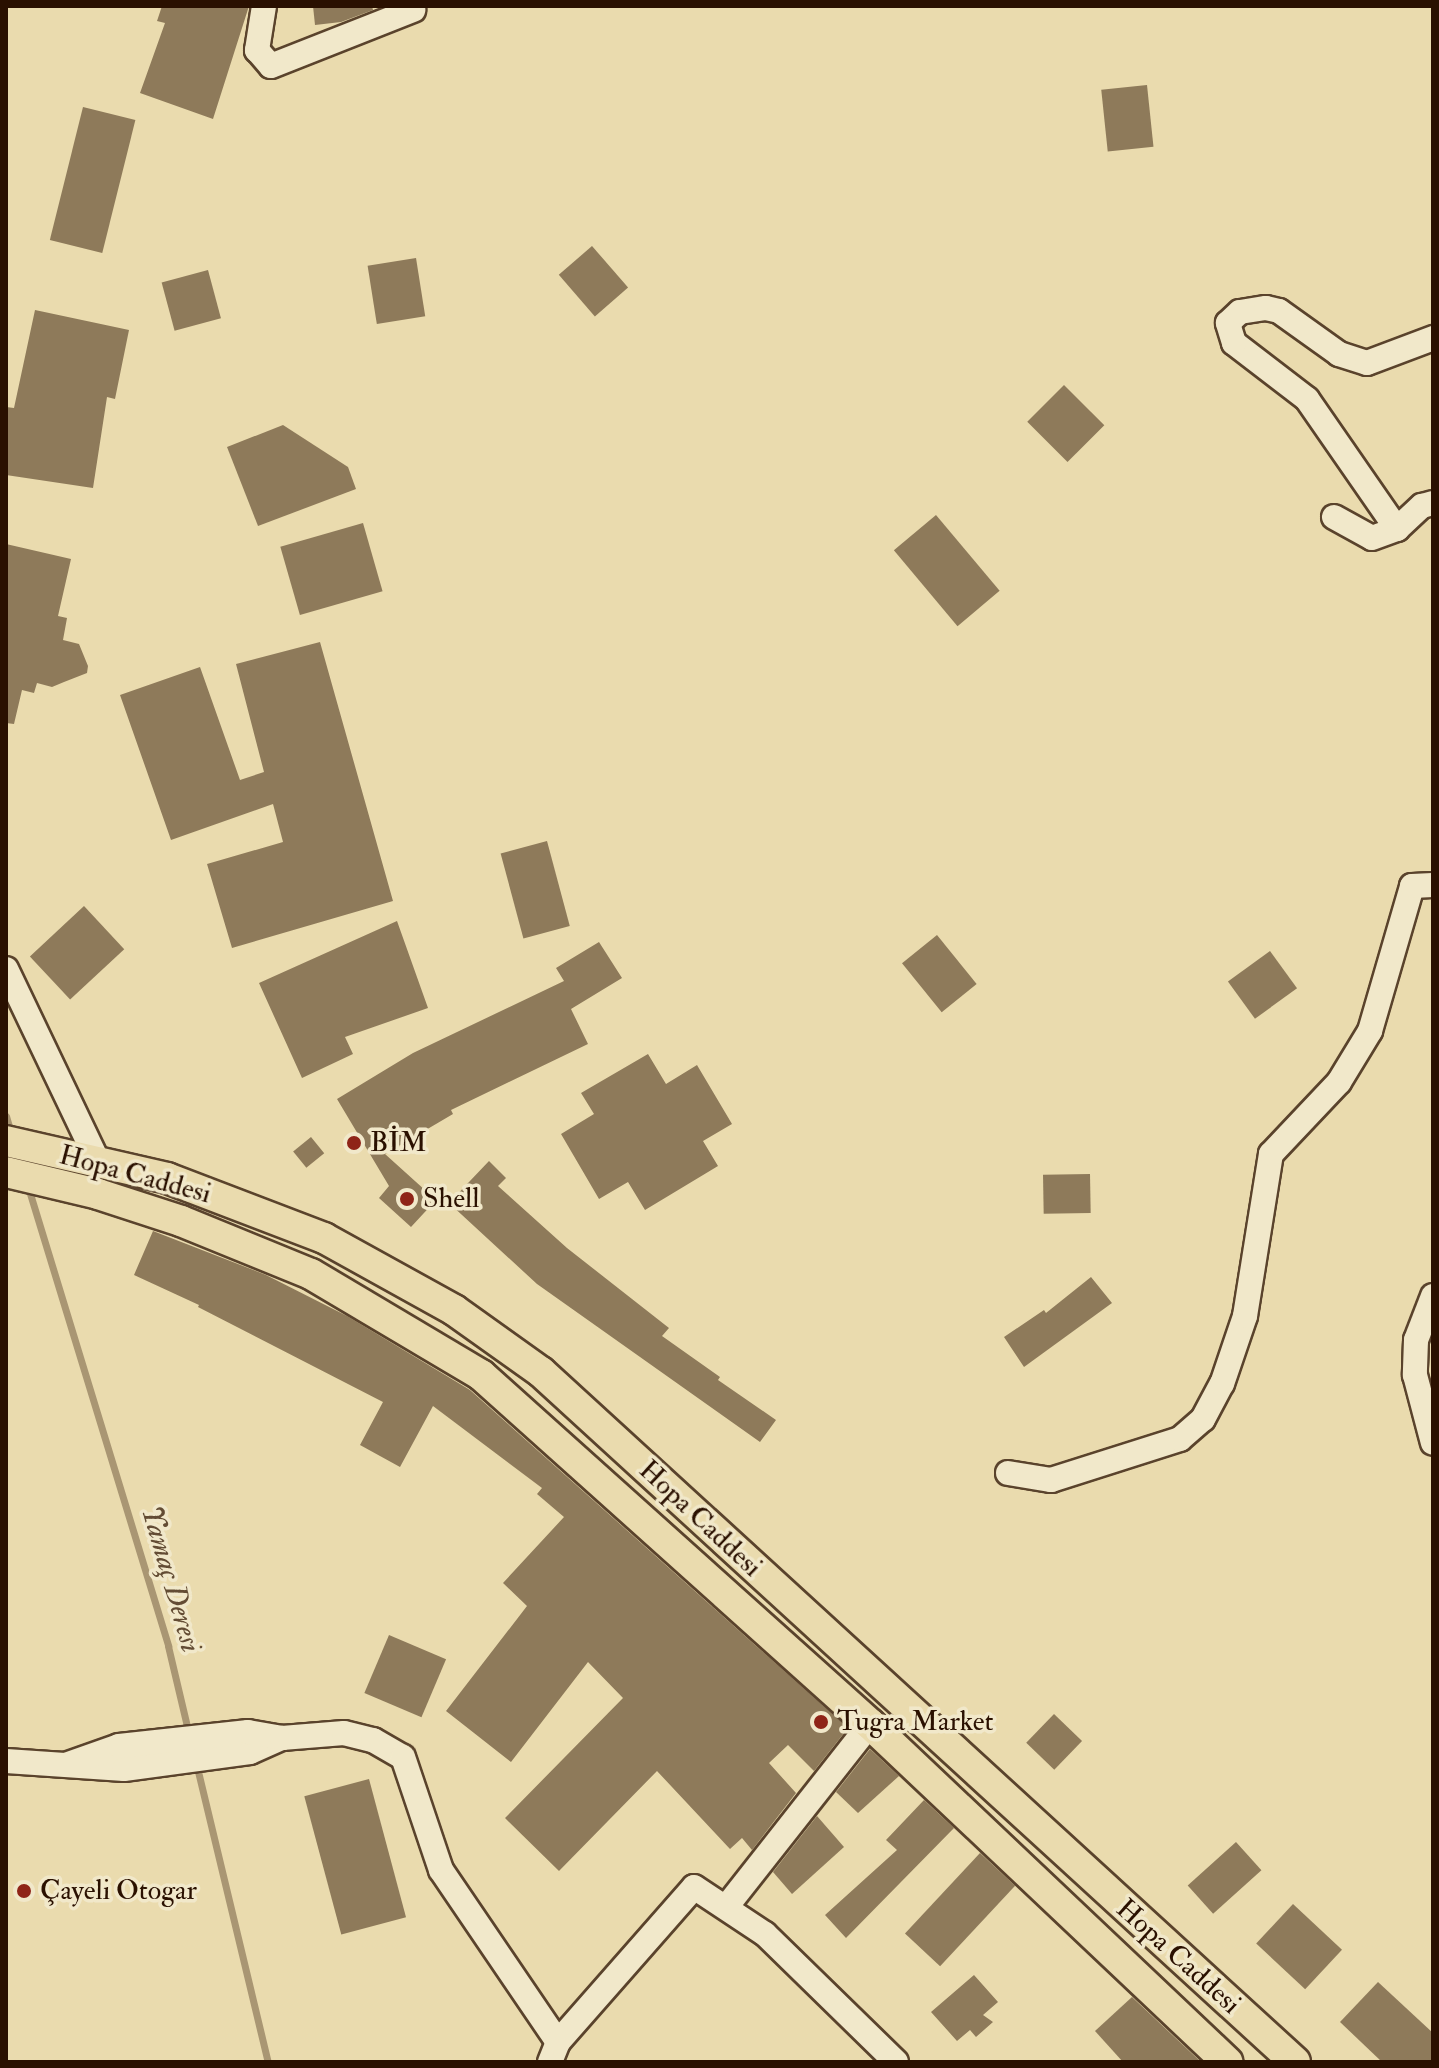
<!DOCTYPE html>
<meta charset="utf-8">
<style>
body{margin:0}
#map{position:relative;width:1439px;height:2068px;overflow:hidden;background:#eadbae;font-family:"IM FELL Double Pica",serif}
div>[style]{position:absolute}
.stream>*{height:7px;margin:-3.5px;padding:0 3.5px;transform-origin:3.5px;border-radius:3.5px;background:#a99673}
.building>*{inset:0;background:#8e7a5a;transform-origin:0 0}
.roads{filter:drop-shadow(2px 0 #5a432c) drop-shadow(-2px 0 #5a432c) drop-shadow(0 2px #5a432c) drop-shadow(0 -2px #5a432c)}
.minor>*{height:24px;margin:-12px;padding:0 12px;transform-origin:12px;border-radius:12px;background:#f1e8ca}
.major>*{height:30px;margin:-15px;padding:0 15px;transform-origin:15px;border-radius:15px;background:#eadbae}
.dots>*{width:22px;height:22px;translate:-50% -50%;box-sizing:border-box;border:4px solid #f1e8ca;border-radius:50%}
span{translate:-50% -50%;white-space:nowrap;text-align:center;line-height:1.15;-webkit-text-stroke:7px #f1e8ca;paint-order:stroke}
.poi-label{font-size:28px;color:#2a1000}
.left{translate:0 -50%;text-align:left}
.street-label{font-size:28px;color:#2a1000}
.water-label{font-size:30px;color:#634c34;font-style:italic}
.frame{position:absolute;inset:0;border:8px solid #2a1000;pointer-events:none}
</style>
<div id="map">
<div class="stream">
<i style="left:6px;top:1116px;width:18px;rotate:74deg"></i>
<i style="left:28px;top:1187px;width:480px;rotate:73deg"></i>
<i style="left:168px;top:1646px;width:91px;rotate:76.7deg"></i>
<i style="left:196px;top:1763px;width:308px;rotate:76.5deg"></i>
</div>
<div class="building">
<i style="clip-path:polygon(162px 6px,249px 6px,213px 119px,140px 93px,165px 23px,157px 21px)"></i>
<i style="clip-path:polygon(313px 6px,372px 6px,373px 10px,341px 22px,315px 25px)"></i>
<i style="left:1147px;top:85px;width:62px;height:46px;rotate:84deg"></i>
<i style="left:83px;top:107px;width:54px;height:137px;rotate:14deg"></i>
<i style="left:592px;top:246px;width:55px;height:44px;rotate:49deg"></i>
<i style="left:416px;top:258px;width:59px;height:49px;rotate:81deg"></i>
<i style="left:208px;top:270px;width:50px;height:48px;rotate:75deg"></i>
<i style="clip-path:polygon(35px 310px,129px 330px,115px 399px,107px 397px,93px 488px,6px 475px,6px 407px,14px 408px)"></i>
<i style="left:1064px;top:385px;width:57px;height:52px;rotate:45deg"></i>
<i style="clip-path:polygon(283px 425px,348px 467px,356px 489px,258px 526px,227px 447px)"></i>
<i style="left:936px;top:515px;width:99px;height:55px;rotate:50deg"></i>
<i style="left:363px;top:523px;width:71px;height:86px;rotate:74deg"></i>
<i style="clip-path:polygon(6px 544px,71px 559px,58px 616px,67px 618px,63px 640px,79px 644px,88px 666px,87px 673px,64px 682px,52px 687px,37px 683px,34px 693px,22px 690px,14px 724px,6px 723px)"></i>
<i style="clip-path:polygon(320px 642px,393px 901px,232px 948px,207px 864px,283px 842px,273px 804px,171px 840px,120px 695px,200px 667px,240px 780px,264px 772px,236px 664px)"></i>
<i style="left:547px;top:841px;width:88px;height:48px;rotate:75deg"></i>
<i style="left:84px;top:906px;width:59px;height:74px;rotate:47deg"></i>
<i style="clip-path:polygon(397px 921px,428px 1008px,345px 1037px,353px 1054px,302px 1078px,259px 983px)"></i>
<i style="left:937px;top:935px;width:63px;height:45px;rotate:51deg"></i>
<i style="clip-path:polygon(599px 942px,622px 978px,571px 1009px,588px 1044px,451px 1110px,453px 1114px,385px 1154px,436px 1200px,411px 1227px,379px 1198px,389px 1186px,337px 1099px,413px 1053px,564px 981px,556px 968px)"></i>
<i style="left:1270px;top:951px;width:46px;height:52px;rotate:54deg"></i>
<i style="clip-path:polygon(648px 1054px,666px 1084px,697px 1065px,732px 1124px,703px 1141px,718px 1166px,645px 1210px,628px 1182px,599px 1199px,561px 1134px,594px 1114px,581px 1093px)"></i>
<i style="left:311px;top:1137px;width:21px;height:23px;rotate:51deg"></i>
<i style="clip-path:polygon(489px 1161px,506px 1178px,498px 1186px,567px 1248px,669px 1328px,662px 1336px,720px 1377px,718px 1380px,776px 1420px,760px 1442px,537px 1284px,449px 1203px)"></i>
<i style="left:1090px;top:1174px;width:39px;height:47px;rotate:89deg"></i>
<i style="clip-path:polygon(153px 1231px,266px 1275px,347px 1316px,470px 1390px,848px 1728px,814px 1771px,788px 1745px,769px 1763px,796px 1793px,752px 1850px,742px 1838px,730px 1849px,657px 1771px,559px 1871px,505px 1818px,623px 1698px,588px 1662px,511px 1762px,446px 1711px,527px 1606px,503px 1583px,564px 1517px,537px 1494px,542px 1488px,433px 1406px,400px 1467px,360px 1445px,383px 1402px,198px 1307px,199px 1305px,134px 1275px)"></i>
<i style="clip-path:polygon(1091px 1277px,1112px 1303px,1024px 1367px,1004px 1337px,1044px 1310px,1046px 1313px)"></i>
<i style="left:389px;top:1635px;width:62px;height:63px;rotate:23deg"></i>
<i style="left:1054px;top:1714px;width:39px;height:40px;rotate:44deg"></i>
<i style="clip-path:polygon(870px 1749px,899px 1776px,858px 1813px,836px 1792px)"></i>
<i style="left:369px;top:1779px;width:143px;height:67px;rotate:75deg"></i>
<i style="clip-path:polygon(924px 1800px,954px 1828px,846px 1938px,825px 1915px,897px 1850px,886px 1840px)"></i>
<i style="clip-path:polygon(817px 1816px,844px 1847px,792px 1894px,773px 1872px)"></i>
<i style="left:1236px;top:1842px;width:38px;height:65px;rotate:48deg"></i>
<i style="left:980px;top:1853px;width:48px;height:110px;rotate:43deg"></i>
<i style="left:1293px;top:1904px;width:67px;height:54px;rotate:43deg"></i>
<i style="clip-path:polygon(974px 1975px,998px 2002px,983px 2015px,993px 2022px,976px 2037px,970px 2030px,957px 2041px,931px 2012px)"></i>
<i style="clip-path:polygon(1378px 1982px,1433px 2033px,1433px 2062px,1382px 2062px,1340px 2022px)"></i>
<i style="clip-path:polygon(1132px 1997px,1201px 2062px,1123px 2062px,1095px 2031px)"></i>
</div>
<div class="roads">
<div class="minor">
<i style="left:264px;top:6px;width:45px;rotate:99deg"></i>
<i style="left:257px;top:50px;width:21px;rotate:49deg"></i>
<i style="left:271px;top:66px;width:153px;rotate:-21.5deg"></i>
<i style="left:1334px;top:517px;width:43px;rotate:28.9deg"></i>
<i style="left:1372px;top:538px;width:27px;rotate:-20deg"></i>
<i style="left:1397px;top:529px;width:34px;rotate:-43deg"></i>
<i style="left:1422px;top:506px;width:11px;rotate:-15deg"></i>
<i style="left:1397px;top:529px;width:158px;rotate:-124.7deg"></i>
<i style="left:1307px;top:399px;width:92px;rotate:-142.5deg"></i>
<i style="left:1234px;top:343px;width:21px;rotate:-107deg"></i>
<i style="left:1228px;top:323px;width:16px;rotate:-43deg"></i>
<i style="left:1240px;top:312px;width:26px;rotate:-9deg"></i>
<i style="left:1266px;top:308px;width:13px;rotate:13deg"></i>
<i style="left:1279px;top:311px;width:74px;rotate:35.6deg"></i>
<i style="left:1339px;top:354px;width:29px;rotate:18deg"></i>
<i style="left:1367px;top:363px;width:71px;rotate:-20.7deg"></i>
<i style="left:6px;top:969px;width:216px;rotate:64.5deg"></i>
<i style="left:1433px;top:1296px;width:47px;rotate:111.1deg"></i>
<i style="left:1416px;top:1340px;width:35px;rotate:92deg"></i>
<i style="left:1415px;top:1375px;width:70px;rotate:75.2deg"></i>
<i style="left:1008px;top:1473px;width:44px;rotate:9.2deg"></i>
<i style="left:1051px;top:1480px;width:135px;rotate:-17.6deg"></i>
<i style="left:1180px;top:1439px;width:30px;rotate:-41deg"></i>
<i style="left:1203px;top:1419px;width:40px;rotate:-62deg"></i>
<i style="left:1222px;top:1384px;width:72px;rotate:-71.3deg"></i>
<i style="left:1245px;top:1316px;width:164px;rotate:-80.9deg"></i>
<i style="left:1271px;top:1154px;width:99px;rotate:-46.6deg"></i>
<i style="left:1339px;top:1082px;width:60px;rotate:-58.7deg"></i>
<i style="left:1370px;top:1031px;width:151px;rotate:-73.8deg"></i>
<i style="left:1412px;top:886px;width:21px;rotate:-3deg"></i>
<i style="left:6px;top:1761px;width:118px;rotate:3.9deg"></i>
<i style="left:124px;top:1769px;width:127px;rotate:-7.7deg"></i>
<i style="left:250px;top:1752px;width:35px;rotate:-24deg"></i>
<i style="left:68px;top:1764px;width:54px;rotate:-19.4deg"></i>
<i style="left:119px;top:1746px;width:130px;rotate:-6.2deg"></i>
<i style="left:248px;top:1732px;width:35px;rotate:10deg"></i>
<i style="left:282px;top:1738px;width:62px;rotate:-4.6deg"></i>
<i style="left:344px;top:1733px;width:30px;rotate:14deg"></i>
<i style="left:373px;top:1740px;width:34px;rotate:30deg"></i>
<i style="left:403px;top:1757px;width:119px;rotate:71.4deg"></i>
<i style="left:441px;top:1870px;width:208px;rotate:55.8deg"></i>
<i style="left:727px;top:1906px;width:231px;rotate:-51.8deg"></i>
<i style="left:550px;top:2062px;width:22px;rotate:-68deg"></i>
<i style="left:558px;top:2042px;width:206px;rotate:-48.7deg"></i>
<i style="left:694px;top:1887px;width:85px;rotate:33.5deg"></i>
<i style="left:765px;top:1934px;width:183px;rotate:44.3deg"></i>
</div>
<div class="major">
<i style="left:6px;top:1141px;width:165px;rotate:12.9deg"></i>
<i style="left:167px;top:1178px;width:168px;rotate:20.9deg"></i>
<i style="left:324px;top:1238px;width:149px;rotate:29deg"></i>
<i style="left:454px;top:1310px;width:107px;rotate:35.5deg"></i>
<i style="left:541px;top:1372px;width:1022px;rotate:42.46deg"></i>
<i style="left:6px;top:1172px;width:95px;rotate:13.4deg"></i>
<i style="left:98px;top:1194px;width:87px;rotate:18deg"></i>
<i style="left:181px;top:1221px;width:140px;rotate:22.2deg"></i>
<i style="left:311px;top:1274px;width:198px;rotate:30.7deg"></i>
<i style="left:481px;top:1375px;width:523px;rotate:41.9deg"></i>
<i style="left:870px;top:1724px;width:492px;rotate:43.4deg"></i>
</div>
</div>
<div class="dots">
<i style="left:354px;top:1143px;background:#8f2418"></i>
<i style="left:407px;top:1199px;background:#8f2418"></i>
<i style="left:821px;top:1722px;background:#8f2418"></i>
<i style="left:24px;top:1891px;background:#8f2418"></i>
</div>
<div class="poi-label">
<span class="left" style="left:370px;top:1143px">BİM</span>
<span class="left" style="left:423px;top:1199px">Shell</span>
<span class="left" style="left:837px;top:1722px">Tugra Market</span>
<span class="left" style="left:40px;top:1891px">Çayeli Otogar</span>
</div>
<div class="street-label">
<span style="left:135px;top:1175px;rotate:15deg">Hopa Caddesi</span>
<span style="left:700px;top:1519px;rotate:43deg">Hopa Caddesi</span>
<span style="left:1178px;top:1957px;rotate:42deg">Hopa Caddesi</span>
</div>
<div class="water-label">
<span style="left:171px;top:1579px;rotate:74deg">Yamaç Deresi</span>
</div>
<div class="frame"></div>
</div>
